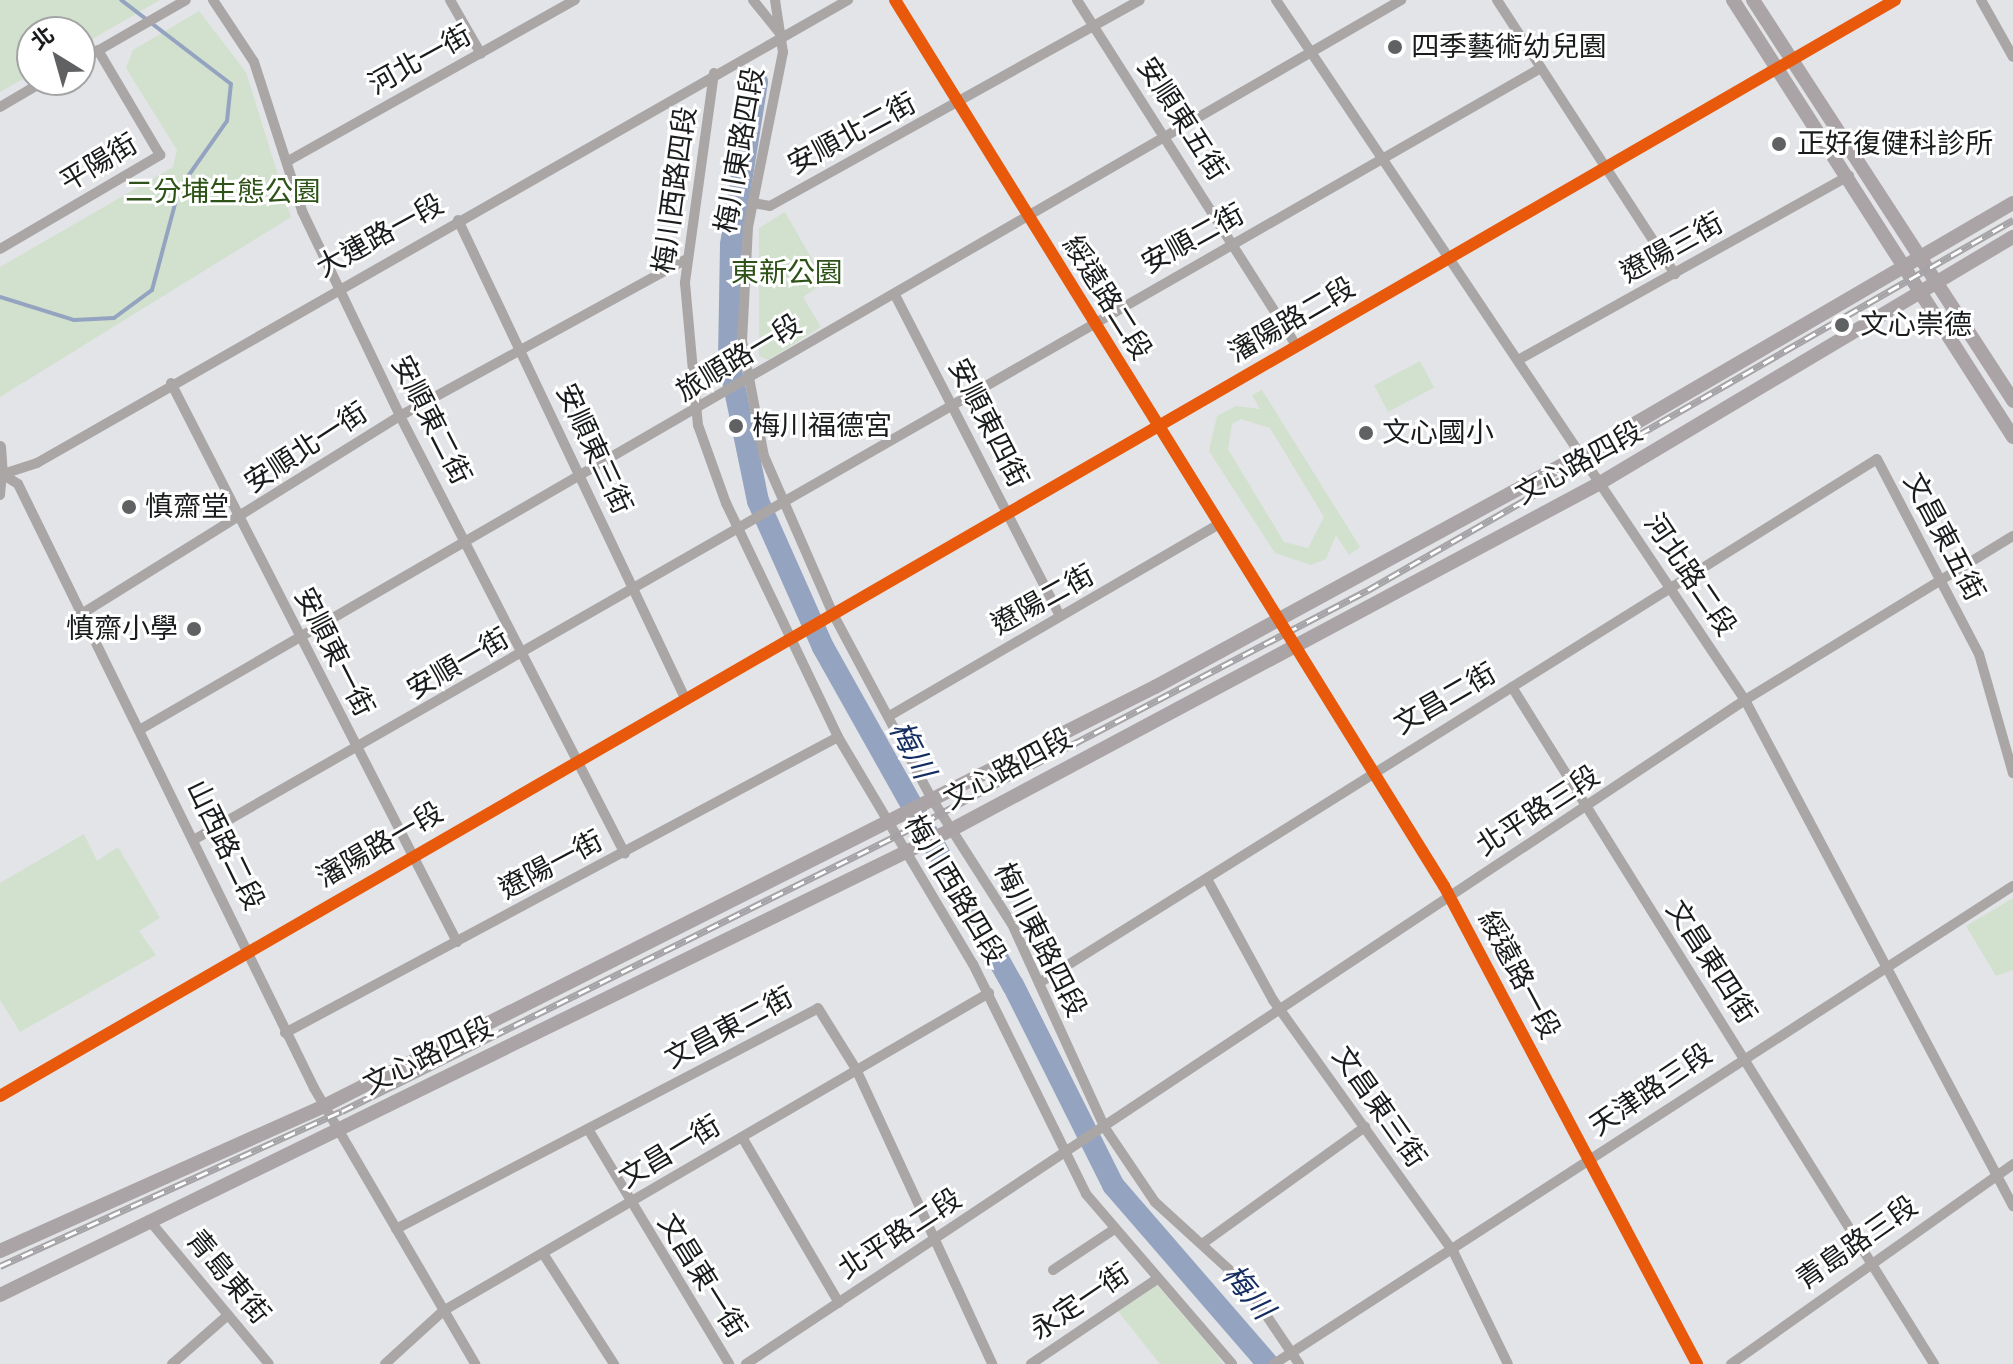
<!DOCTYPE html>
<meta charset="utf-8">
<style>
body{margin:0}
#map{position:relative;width:2013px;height:1364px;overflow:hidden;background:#e2e4e7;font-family:Karla,"Noto Sans TC",sans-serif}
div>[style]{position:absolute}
.green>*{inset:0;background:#d2e1ce;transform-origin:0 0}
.stream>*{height:4px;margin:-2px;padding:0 2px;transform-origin:2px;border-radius:2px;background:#94a4c0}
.river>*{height:22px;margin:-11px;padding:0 11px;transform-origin:11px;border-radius:11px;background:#94a4c0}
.minor>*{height:10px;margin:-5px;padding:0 5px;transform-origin:5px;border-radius:5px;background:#aba6a6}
.tertiary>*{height:12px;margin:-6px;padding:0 6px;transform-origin:6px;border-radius:6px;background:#aba6a6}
.secondary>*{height:14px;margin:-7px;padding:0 7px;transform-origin:7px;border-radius:7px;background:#aba4a6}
.rail>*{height:7px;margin-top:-3.5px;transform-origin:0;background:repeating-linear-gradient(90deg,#fff 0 12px,#a6a3a6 0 24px);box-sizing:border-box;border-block:2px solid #a6a3a6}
.cycleway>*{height:12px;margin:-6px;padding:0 6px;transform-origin:6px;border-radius:6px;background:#e8590c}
.dots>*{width:22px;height:22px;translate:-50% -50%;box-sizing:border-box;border:4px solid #fff;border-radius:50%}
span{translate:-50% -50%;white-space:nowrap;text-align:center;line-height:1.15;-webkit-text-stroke:6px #fff;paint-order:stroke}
.poi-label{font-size:28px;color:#191b1c}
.left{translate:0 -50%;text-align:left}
.right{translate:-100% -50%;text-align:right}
.street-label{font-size:28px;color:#191b1c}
.park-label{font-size:28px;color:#2e5218}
.water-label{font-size:30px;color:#142e61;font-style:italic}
.north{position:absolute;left:16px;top:16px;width:80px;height:80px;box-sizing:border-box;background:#fff;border:2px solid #a3a4a4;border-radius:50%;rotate:323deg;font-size:22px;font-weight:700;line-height:32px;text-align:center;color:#191b1c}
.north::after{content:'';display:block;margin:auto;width:28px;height:36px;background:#5f6163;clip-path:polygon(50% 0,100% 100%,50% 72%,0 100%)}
</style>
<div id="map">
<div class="green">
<i style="clip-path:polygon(0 0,160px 0,80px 46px,80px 32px,32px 32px,32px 74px,0 92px)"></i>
<i style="clip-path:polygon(199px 11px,246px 72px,291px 217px,0 397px,0 267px,173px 167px,177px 150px,126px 68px,133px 50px)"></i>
<i style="clip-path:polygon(785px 212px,825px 282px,803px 297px,821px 327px,768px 360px,759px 356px,759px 228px)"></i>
<i style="left:1420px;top:361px;width:30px;height:52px;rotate:62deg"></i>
<i style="clip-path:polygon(evenodd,1262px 390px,1360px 547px,1349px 555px,1336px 535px,1326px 559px,1311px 565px,1275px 553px,1209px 451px,1217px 416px,1236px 406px,1260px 409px,1252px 395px,1262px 390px,1241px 419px,1270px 428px,1324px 517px,1308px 548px,1284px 542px,1228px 449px,1232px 424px,1241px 419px)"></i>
<i style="clip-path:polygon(84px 834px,97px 861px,118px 847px,160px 918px,139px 931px,156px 955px,20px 1032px,0 1000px,0 883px)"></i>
<i style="clip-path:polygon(2013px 898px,2013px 970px,1996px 976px,1966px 926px)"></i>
<i style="clip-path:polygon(1156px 1284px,1214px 1351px,1223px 1364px,1160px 1364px,1117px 1310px)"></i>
</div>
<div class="stream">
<i style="left:0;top:297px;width:77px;rotate:17.3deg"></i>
<i style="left:74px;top:320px;width:40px;rotate:-2.9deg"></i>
<i style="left:114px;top:318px;width:47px;rotate:-36.4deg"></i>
<i style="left:152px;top:290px;width:105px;rotate:-75deg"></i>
<i style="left:179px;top:189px;width:83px;rotate:-54.8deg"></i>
<i style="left:227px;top:121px;width:37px;rotate:-84deg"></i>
<i style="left:231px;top:84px;width:138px;rotate:-142.6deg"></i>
</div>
<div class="river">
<i style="left:757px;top:82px;width:165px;rotate:99.1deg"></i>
<i style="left:731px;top:245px;width:116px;rotate:91deg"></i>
<i style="left:729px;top:361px;width:143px;rotate:78.3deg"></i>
<i style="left:758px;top:501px;width:160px;rotate:66deg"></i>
<i style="left:823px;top:647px;width:388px;rotate:60.7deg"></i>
<i style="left:1013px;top:985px;width:224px;rotate:63.4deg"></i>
<i style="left:1113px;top:1185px;width:237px;rotate:49.1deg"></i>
</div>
<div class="minor">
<i style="left:213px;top:0;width:74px;rotate:56.5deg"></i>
<i style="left:254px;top:62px;width:157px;rotate:72.1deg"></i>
<i style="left:302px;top:211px;width:227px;rotate:64.4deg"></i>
<i style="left:400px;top:416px;width:492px;rotate:62.8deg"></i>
<i style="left:450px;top:0;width:62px;rotate:60.1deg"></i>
<i style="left:753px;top:0;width:46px;rotate:51.1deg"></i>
<i style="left:775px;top:0;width:53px;rotate:81.3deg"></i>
<i style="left:783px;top:52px;width:178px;rotate:101.3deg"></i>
<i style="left:748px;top:227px;width:114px;rotate:93deg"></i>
<i style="left:742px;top:341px;width:117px;rotate:79.2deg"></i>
<i style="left:764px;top:456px;width:170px;rotate:66.4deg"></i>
<i style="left:832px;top:612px;width:212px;rotate:61.9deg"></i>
<i style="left:932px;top:799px;width:148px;rotate:57.4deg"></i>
<i style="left:1012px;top:924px;width:224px;rotate:65.5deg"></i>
<i style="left:1105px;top:1128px;width:89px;rotate:56deg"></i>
<i style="left:1155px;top:1202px;width:123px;rotate:42.4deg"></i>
<i style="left:1246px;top:1285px;width:95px;rotate:56.1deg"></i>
<i style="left:895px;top:0;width:1042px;rotate:58.22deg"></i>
<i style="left:1444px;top:886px;width:541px;rotate:62.11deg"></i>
<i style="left:1077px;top:0;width:409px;rotate:57.6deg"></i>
<i style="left:1276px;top:0;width:843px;rotate:56.18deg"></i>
<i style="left:1745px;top:700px;width:573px;rotate:62.09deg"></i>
<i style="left:1497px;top:0;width:327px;rotate:57deg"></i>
<i style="left:1981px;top:0;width:65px;rotate:60.7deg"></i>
<i style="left:80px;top:61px;width:122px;rotate:-29.9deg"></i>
<i style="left:714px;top:73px;width:212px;rotate:97.9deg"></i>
<i style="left:685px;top:283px;width:143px;rotate:84.8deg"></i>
<i style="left:698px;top:425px;width:83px;rotate:70.3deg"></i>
<i style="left:726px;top:503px;width:259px;rotate:64.4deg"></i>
<i style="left:838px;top:737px;width:264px;rotate:59.3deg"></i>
<i style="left:973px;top:964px;width:256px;rotate:63.8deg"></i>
<i style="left:1086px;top:1194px;width:224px;rotate:49.3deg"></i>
<i style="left:0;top:107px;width:53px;rotate:-30.4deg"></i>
<i style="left:288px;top:161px;width:329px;rotate:-29.3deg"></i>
<i style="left:752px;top:203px;width:18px;rotate:9deg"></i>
<i style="left:770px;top:206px;width:423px;rotate:-29.1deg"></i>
<i style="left:458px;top:220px;width:529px;rotate:64.6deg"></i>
<i style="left:0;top:249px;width:186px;rotate:-30.4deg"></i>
<i style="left:160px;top:155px;width:122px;rotate:-120.6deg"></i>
<i style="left:895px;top:295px;width:361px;rotate:62.8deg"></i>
<i style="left:1518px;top:360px;width:379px;rotate:-29.1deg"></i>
<i style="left:171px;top:383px;width:628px;rotate:62.9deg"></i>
<i style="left:2px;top:474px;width:19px;rotate:32deg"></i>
<i style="left:18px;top:484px;width:673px;rotate:63.89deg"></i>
<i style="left:314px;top:1088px;width:320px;rotate:59.7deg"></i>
<i style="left:0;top:475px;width:39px;rotate:-18deg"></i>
<i style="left:37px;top:463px;width:934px;rotate:-29.72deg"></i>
<i style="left:0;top:495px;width:21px;rotate:-85deg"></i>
<i style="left:83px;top:613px;width:373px;rotate:-31.9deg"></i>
<i style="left:400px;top:416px;width:325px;rotate:-28.7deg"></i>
<i style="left:1512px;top:687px;width:798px;rotate:58.06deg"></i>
<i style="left:891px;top:715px;width:378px;rotate:-30.2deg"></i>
<i style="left:141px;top:729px;width:1456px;rotate:-30.05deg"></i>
<i style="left:197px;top:838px;width:1549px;rotate:-29.81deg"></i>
<i style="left:1207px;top:879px;width:138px;rotate:61.4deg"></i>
<i style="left:1273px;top:1000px;width:311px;rotate:54.4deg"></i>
<i style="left:1454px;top:1253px;width:123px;rotate:64.1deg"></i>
<i style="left:1039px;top:983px;width:988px;rotate:-32.02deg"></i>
<i style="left:1877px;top:459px;width:220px;rotate:62.4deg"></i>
<i style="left:1979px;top:654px;width:124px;rotate:74.1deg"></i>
<i style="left:285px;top:1033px;width:627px;rotate:-28.16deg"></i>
<i style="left:0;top:1096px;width:2189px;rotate:-30.04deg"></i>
<i style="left:588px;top:1129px;width:274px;rotate:59deg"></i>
<i style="left:742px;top:1137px;width:192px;rotate:59.7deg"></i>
<i style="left:149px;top:1220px;width:187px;rotate:50.2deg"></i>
<i style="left:396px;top:1229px;width:476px;rotate:-27.6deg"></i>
<i style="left:818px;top:1008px;width:72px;rotate:58.1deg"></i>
<i style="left:856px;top:1069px;width:325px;rotate:65.2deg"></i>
<i style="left:1202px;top:1244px;width:201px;rotate:-35.7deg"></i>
<i style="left:544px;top:1255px;width:130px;rotate:57.3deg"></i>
<i style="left:1053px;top:1270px;width:72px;rotate:-33.7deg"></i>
<i style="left:172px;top:1364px;width:74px;rotate:-41.2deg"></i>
<i style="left:385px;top:1364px;width:79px;rotate:-42.4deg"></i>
<i style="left:443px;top:1311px;width:632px;rotate:-30.22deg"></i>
<i style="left:746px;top:1364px;width:1200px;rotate:-33.61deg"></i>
<i style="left:1745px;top:700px;width:314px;rotate:-31.5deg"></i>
<i style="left:1031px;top:1364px;width:152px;rotate:-34deg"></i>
<i style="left:1274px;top:1364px;width:880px;rotate:-32.9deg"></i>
<i style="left:1731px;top:1364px;width:346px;rotate:-35.3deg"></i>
</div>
<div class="tertiary">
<i style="left:0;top:447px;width:27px;rotate:86deg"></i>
</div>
<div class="secondary">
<i style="left:1733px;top:0;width:519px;rotate:57.35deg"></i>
<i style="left:1753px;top:0;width:478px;rotate:57deg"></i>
<i style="left:0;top:1251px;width:355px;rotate:-24.1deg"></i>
<i style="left:324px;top:1106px;width:931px;rotate:-26.76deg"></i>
<i style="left:1155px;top:687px;width:485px;rotate:-28.6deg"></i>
<i style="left:1581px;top:455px;width:500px;rotate:-30.26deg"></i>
<i style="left:0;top:1295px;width:1059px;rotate:-26.06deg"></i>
<i style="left:951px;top:830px;width:736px;rotate:-28.13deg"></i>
<i style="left:1600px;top:483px;width:481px;rotate:-30.8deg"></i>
</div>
<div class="rail">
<i style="left:0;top:1266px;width:375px;rotate:-24.4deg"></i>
<i style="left:342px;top:1111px;width:650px;rotate:-26.41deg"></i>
<i style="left:924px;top:822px;width:501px;rotate:-27.59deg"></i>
<i style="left:1368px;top:590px;width:744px;rotate:-29.84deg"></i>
</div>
<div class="cycleway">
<i style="left:895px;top:0;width:1042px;rotate:58.22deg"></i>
<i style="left:1444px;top:886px;width:541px;rotate:62.11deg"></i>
<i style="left:0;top:1096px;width:2189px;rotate:-30.04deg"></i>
</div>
<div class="dots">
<i style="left:1395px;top:47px;background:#5f6163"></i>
<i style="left:1779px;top:144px;background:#5f6163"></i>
<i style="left:1842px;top:325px;background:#5f6163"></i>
<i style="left:736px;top:426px;background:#5f6163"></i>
<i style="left:1366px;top:433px;background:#5f6163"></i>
<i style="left:129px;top:507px;background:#5f6163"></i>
<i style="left:194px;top:629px;background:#5f6163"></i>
</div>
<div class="poi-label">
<span class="left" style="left:1411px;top:47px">四季藝術幼兒園</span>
<span class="left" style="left:1797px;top:144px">正好復健科診所</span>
<span class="left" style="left:1860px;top:325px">文心崇德</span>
<span class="left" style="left:752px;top:426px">梅川福德宮</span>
<span class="left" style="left:1382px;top:433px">文心國小</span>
<span class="left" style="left:145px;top:507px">慎齋堂</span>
<span class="right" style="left:178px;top:629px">慎齋小學</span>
</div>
<div class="street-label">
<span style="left:420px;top:60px;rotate:-29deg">河北一街</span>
<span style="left:1182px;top:119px;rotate:57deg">安順東五街</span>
<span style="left:852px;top:134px;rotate:-28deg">安順北二街</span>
<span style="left:740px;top:150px;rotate:-80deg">梅川東路四段</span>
<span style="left:99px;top:163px;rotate:-31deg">平陽街</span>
<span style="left:675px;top:190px;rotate:-82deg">梅川西路四段</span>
<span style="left:380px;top:236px;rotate:-29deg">大連路一段</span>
<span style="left:1193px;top:239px;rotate:-29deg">安順二街</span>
<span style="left:1672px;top:248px;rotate:-29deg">遼陽三街</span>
<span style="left:1107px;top:298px;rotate:58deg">綏遠路二段</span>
<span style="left:1292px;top:320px;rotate:-30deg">瀋陽路二段</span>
<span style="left:739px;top:358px;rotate:-31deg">旅順路一段</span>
<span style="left:431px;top:420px;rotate:63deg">安順東二街</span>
<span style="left:988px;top:423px;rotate:63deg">安順東四街</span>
<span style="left:306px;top:448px;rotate:-33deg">安順北一街</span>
<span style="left:594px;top:449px;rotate:65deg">安順東三街</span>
<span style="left:1579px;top:463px;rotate:-29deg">文心路四段</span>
<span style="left:1944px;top:537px;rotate:62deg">文昌東五街</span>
<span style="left:1690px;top:575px;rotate:56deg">河北路二段</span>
<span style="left:1043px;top:600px;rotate:-29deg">遼陽二街</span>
<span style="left:334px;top:652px;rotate:63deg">安順東一街</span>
<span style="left:458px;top:664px;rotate:-30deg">安順一街</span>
<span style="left:1445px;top:699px;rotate:-30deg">文昌二街</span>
<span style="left:1008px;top:769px;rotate:-28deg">文心路四段</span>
<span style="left:1538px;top:811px;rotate:-33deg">北平路三段</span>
<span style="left:225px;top:845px;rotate:64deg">山西路二段</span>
<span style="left:380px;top:845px;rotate:-30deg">瀋陽路一段</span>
<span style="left:551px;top:865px;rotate:-28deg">遼陽一街</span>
<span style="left:955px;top:890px;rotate:59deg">梅川西路四段</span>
<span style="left:1040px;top:940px;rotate:63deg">梅川東路四段</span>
<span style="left:1711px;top:962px;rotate:57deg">文昌東四街</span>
<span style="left:1519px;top:975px;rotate:62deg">綏遠路一段</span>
<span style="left:729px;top:1028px;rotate:-28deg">文昌東二街</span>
<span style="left:428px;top:1056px;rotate:-26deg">文心路四段</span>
<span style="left:1651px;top:1090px;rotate:-34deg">天津路三段</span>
<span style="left:1379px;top:1107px;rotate:55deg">文昌東三街</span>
<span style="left:670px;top:1152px;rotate:-31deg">文昌一街</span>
<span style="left:900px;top:1234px;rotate:-33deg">北平路二段</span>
<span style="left:1857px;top:1243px;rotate:-35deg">青島路三段</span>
<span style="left:702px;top:1276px;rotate:58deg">文昌東一街</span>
<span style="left:228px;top:1277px;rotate:50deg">青島東街</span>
<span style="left:1080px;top:1302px;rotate:-34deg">永定一街</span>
</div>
<div class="park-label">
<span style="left:223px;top:192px">二分埔生態公園</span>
<span style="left:787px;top:273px">東新公園</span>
</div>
<div class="water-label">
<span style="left:912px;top:750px;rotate:62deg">梅川</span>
<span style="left:1248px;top:1292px;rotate:50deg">梅川</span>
</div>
<div class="north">北</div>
</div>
